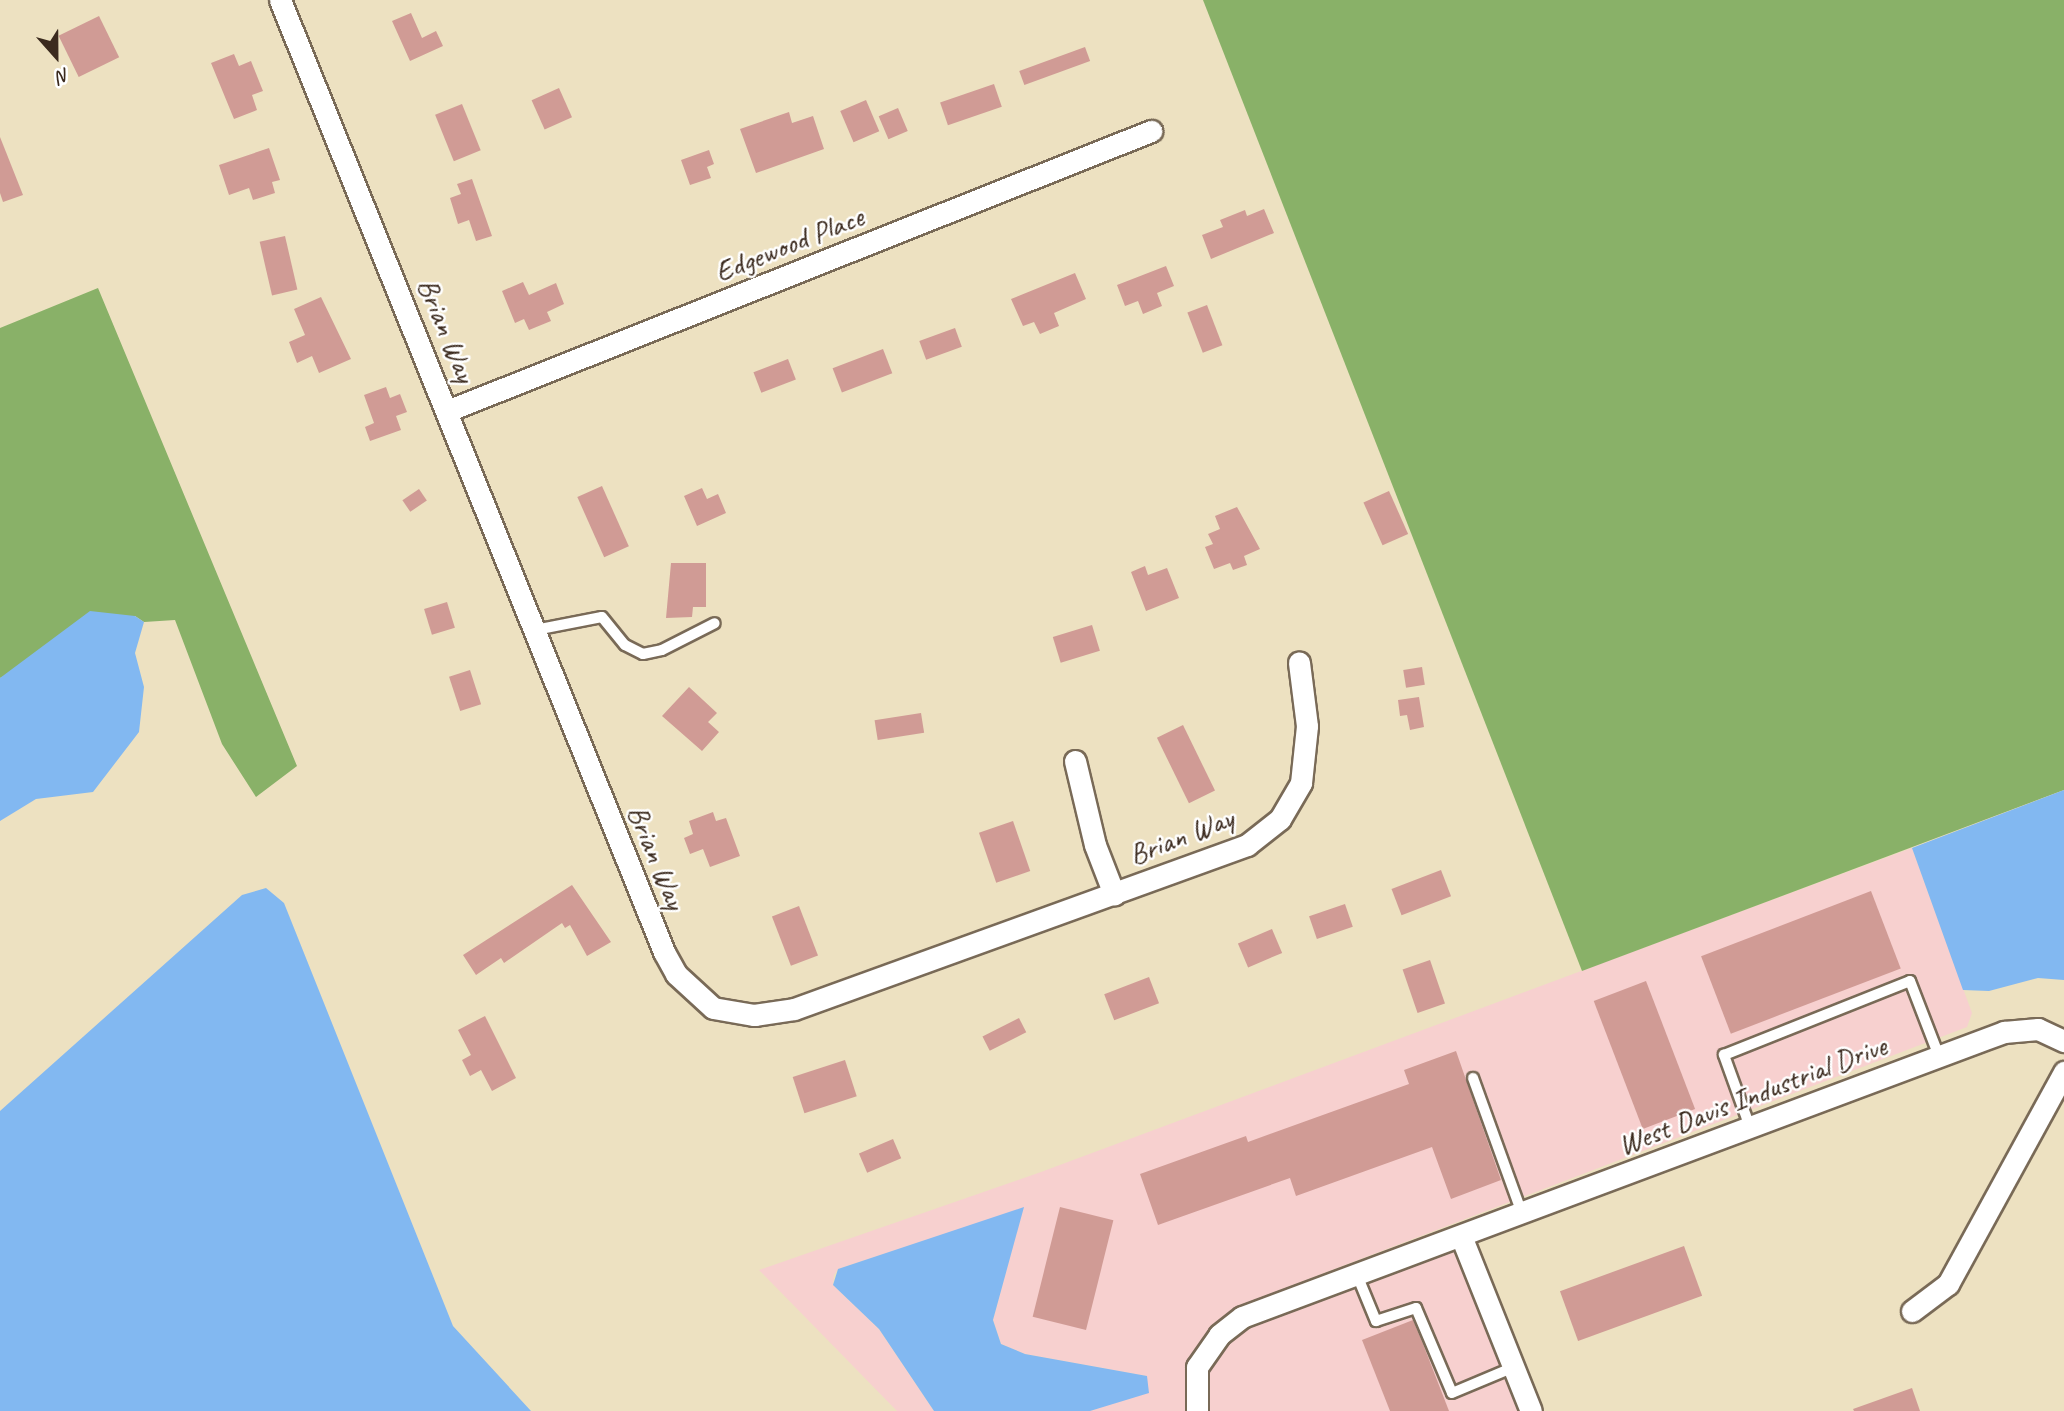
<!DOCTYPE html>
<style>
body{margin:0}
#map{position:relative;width:2064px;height:1411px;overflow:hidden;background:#ede1c1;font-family:Caveat,sans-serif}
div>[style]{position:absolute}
.built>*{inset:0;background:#f7d0cf}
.forest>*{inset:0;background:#89b168}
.water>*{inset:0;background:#82b8f1}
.building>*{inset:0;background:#d09b95;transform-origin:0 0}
.roads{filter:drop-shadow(2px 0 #796a57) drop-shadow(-2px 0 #796a57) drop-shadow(0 2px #796a57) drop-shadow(0 -2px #796a57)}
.lane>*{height:10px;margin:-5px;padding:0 5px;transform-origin:5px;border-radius:5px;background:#fff}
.street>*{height:21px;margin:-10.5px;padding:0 10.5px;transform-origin:10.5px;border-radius:10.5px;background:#fff}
span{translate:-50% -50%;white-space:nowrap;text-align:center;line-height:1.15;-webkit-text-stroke:5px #fff;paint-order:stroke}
.street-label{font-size:30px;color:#3b2a1e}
.north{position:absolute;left:21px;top:21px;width:70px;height:70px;-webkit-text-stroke:5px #fff;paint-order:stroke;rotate:159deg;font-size:19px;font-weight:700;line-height:28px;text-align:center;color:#3b2a1e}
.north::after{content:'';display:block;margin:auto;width:24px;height:32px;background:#3b2a1e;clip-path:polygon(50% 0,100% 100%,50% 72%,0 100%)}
</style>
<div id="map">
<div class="built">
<i style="clip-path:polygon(1912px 848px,1972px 1013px,1967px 1027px,1238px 1306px,1213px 1326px,1189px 1360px,1188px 1411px,1090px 1411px,1109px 1404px,1146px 1376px,1025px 1354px,1001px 1344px,993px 1320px,1023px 1208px,838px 1269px,834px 1275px,833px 1285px,879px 1329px,934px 1411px,897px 1411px,759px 1270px,1041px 1172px)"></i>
<i style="clip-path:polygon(1457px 1250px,1521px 1411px,1207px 1411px,1207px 1372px,1227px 1343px,1247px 1327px)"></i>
</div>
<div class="forest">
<i style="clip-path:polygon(1203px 0,2064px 0,2064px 790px,1582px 971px)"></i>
<i style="clip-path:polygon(98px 288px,297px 766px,256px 797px,222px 744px,175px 620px,144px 622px,135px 616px,0 678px,0 328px)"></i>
</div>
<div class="water">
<i style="clip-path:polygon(90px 611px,135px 616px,144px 622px,135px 653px,144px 687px,139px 732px,93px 792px,36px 799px,0 821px,0 678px)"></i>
<i style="clip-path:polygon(2064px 790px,2064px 980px,2038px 978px,1989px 991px,1963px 990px,1912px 848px)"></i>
<i style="clip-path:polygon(266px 888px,284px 903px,453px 1326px,531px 1411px,0 1411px,0 1111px,242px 895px)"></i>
<i style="clip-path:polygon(1024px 1207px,993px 1320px,1001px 1344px,1025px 1354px,1147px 1376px,1149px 1393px,1090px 1411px,934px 1411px,879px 1329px,833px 1285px,838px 1269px)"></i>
</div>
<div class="building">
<i style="clip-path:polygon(411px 13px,422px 38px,436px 31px,443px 46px,410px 61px,392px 21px)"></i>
<i style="left:99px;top:16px;width:46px;height:45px;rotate:64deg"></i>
<i style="left:1085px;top:47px;width:15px;height:70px;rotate:70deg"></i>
<i style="clip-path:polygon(234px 54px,239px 66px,251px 61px,263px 91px,252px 95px,257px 110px,234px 119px,211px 63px)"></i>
<i style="left:994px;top:84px;width:24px;height:57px;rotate:71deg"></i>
<i style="left:559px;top:88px;width:32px;height:30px;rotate:66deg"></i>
<i style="left:866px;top:100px;width:34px;height:28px;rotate:67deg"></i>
<i style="left:462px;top:104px;width:50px;height:29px;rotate:68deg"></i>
<i style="left:898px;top:108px;width:25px;height:21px;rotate:67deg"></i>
<i style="clip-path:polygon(789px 112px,792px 123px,813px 116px,824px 149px,756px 173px,740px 129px)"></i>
<i style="clip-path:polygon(0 137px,23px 195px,3px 202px,0 193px)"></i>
<i style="clip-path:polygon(269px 148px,280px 180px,272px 182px,275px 193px,253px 200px,249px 188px,229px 195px,219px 165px)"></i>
<i style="clip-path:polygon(709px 150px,714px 164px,707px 167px,711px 178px,690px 185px,681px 160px)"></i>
<i style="clip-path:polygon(472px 179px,492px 236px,476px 241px,469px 220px,458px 224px,450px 198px,461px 194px,457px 184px)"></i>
<i style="clip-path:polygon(1264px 209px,1274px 233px,1211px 259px,1202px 235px,1223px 227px,1220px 220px,1245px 210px,1247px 216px)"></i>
<i style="left:285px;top:236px;width:55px;height:26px;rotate:77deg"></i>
<i style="clip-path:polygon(1166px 266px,1174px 286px,1157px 293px,1162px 306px,1143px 314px,1138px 301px,1125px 306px,1117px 285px)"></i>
<i style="clip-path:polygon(1075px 273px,1086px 299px,1054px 313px,1059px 326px,1040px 334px,1034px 322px,1023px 326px,1011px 299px)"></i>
<i style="clip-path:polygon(523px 282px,529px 295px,556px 283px,564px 304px,547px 312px,551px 321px,529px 330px,524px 319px,515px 323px,502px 291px)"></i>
<i style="clip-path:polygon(321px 297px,351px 359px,319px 373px,312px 356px,297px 363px,289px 342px,305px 335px,294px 309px)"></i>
<i style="left:1207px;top:305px;width:43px;height:21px;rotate:69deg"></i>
<i style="left:955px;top:328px;width:20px;height:38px;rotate:70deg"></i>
<i style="left:883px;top:349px;width:26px;height:54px;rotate:69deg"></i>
<i style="left:788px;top:359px;width:22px;height:37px;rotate:69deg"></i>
<i style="clip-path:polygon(386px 387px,390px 398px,400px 394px,407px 412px,396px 416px,401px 430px,370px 441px,365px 427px,374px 423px,364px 395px)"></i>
<i style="left:602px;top:486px;width:66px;height:27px;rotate:66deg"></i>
<i style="clip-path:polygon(702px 488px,707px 499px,718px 494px,726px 513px,697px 526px,684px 496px)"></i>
<i style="left:419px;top:489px;width:14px;height:20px;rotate:56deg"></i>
<i style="left:1389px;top:491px;width:47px;height:28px;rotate:66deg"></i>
<i style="clip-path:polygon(1237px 507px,1260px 549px,1244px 556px,1247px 565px,1233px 570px,1230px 563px,1214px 569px,1205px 547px,1213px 544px,1208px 534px,1220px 529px,1215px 516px)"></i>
<i style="clip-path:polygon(671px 563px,706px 563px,706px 607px,693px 607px,692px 617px,666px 618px)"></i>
<i style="clip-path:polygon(1145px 566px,1148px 575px,1167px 568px,1179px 598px,1146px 611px,1131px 572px)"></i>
<i style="left:447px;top:602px;width:27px;height:24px;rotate:73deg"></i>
<i style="left:1092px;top:625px;width:27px;height:41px;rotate:73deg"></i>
<i style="left:1422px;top:667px;width:18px;height:19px;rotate:81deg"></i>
<i style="left:470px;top:670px;width:36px;height:22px;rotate:72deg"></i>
<i style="clip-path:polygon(689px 687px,717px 713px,708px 722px,719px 732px,702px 751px,662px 716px)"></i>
<i style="clip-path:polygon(1419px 697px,1424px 727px,1410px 730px,1407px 715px,1400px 716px,1398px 700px)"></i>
<i style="left:921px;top:713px;width:20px;height:47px;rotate:81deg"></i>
<i style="left:1183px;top:725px;width:73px;height:29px;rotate:64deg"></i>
<i style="clip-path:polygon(713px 812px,716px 821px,726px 818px,740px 856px,710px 867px,703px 849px,690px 854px,684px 838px,693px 834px,689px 821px)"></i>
<i style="left:1013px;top:821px;width:53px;height:36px;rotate:71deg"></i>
<i style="left:1441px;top:870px;width:28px;height:53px;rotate:69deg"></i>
<i style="clip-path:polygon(572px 885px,611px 942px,587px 956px,570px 925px,565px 928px,562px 923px,504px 963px,501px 958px,476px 975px,463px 955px)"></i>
<i style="left:1871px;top:891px;width:83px;height:182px;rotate:69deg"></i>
<i style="left:1345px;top:904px;width:24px;height:38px;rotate:71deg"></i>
<i style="left:799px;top:906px;width:53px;height:29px;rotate:69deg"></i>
<i style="left:1272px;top:929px;width:26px;height:37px;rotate:67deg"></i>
<i style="left:1430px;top:960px;width:46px;height:29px;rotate:71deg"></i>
<i style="left:1149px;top:977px;width:28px;height:48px;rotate:69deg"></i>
<i style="left:1646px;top:981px;width:137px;height:56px;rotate:69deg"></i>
<i style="clip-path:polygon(485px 1016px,516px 1078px,492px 1091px,481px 1070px,470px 1076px,462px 1060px,471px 1055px,458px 1030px)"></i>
<i style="left:1019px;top:1018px;width:16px;height:41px;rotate:63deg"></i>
<i style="clip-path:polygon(1456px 1051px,1501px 1180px,1451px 1199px,1432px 1147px,1296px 1196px,1290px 1178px,1158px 1225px,1140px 1174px,1246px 1136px,1248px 1142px,1409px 1084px,1404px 1070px)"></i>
<i style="left:845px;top:1060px;width:38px;height:55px;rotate:72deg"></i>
<i style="left:893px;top:1139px;width:21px;height:37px;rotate:67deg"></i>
<i style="left:1060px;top:1207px;width:55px;height:113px;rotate:14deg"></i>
<i style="left:1684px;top:1246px;width:53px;height:132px;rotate:70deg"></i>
<i style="clip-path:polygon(1413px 1320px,1423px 1344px,1449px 1411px,1390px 1411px,1362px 1340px)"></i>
<i style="clip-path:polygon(1912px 1388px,1920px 1411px,1854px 1411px,1853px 1409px)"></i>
</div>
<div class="roads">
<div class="lane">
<i style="left:535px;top:630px;width:68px;rotate:-11deg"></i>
<i style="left:602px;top:617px;width:36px;rotate:51deg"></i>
<i style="left:625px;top:645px;width:20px;rotate:27deg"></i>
<i style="left:643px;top:654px;width:19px;rotate:-12deg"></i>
<i style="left:662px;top:650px;width:59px;rotate:-27deg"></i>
<i style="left:1473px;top:1078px;width:144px;rotate:70.1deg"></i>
<i style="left:1750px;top:1127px;width:77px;rotate:-109.9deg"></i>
<i style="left:1724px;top:1055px;width:200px;rotate:-21.7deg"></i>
<i style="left:1910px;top:981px;width:80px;rotate:68.9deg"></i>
<i style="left:1357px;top:1275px;width:50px;rotate:67.6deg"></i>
<i style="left:1376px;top:1321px;width:42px;rotate:-18deg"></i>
<i style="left:1416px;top:1308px;width:92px;rotate:67deg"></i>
<i style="left:1452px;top:1393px;width:67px;rotate:-22.8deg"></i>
</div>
<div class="street">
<i style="left:280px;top:0;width:1027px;rotate:68.03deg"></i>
<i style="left:664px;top:952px;width:25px;rotate:61deg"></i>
<i style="left:676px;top:974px;width:50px;rotate:42.6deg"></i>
<i style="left:713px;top:1008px;width:42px;rotate:9.7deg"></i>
<i style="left:754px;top:1015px;width:40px;rotate:-8.5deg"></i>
<i style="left:794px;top:1009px;width:482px;rotate:-19.9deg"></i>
<i style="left:1247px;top:845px;width:42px;rotate:-38.2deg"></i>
<i style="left:1280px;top:819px;width:42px;rotate:-59.7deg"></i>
<i style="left:1301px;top:783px;width:57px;rotate:-84deg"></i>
<i style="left:1307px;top:726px;width:64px;rotate:-97.2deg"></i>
<i style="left:447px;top:411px;width:758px;rotate:-21.69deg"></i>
<i style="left:1075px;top:761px;width:86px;rotate:76.6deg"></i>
<i style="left:1095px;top:845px;width:53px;rotate:68.8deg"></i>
<i style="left:1461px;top:1236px;width:188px;rotate:68.2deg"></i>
<i style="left:1912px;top:1311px;width:45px;rotate:-36.9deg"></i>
<i style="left:1948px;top:1284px;width:242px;rotate:-61.3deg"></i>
<i style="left:1197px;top:1411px;width:44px;rotate:-90deg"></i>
<i style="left:1197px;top:1367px;width:39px;rotate:-55deg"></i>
<i style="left:1219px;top:1335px;width:29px;rotate:-38deg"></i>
<i style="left:1242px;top:1317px;width:814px;rotate:-20.51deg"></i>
<i style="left:2004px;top:1032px;width:34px;rotate:-5deg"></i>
<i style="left:2038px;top:1029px;width:29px;rotate:25deg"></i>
</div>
</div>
<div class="street-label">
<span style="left:789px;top:244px;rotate:-22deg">Edgewood Place</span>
<span style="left:447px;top:330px;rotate:68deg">Brian Way</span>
<span style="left:1181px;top:836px;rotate:-21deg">Brian Way</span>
<span style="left:657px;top:857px;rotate:68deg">Brian Way</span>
<span style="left:1752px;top:1095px;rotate:-21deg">West Davis Industrial Drive</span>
</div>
<div class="north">N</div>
</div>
